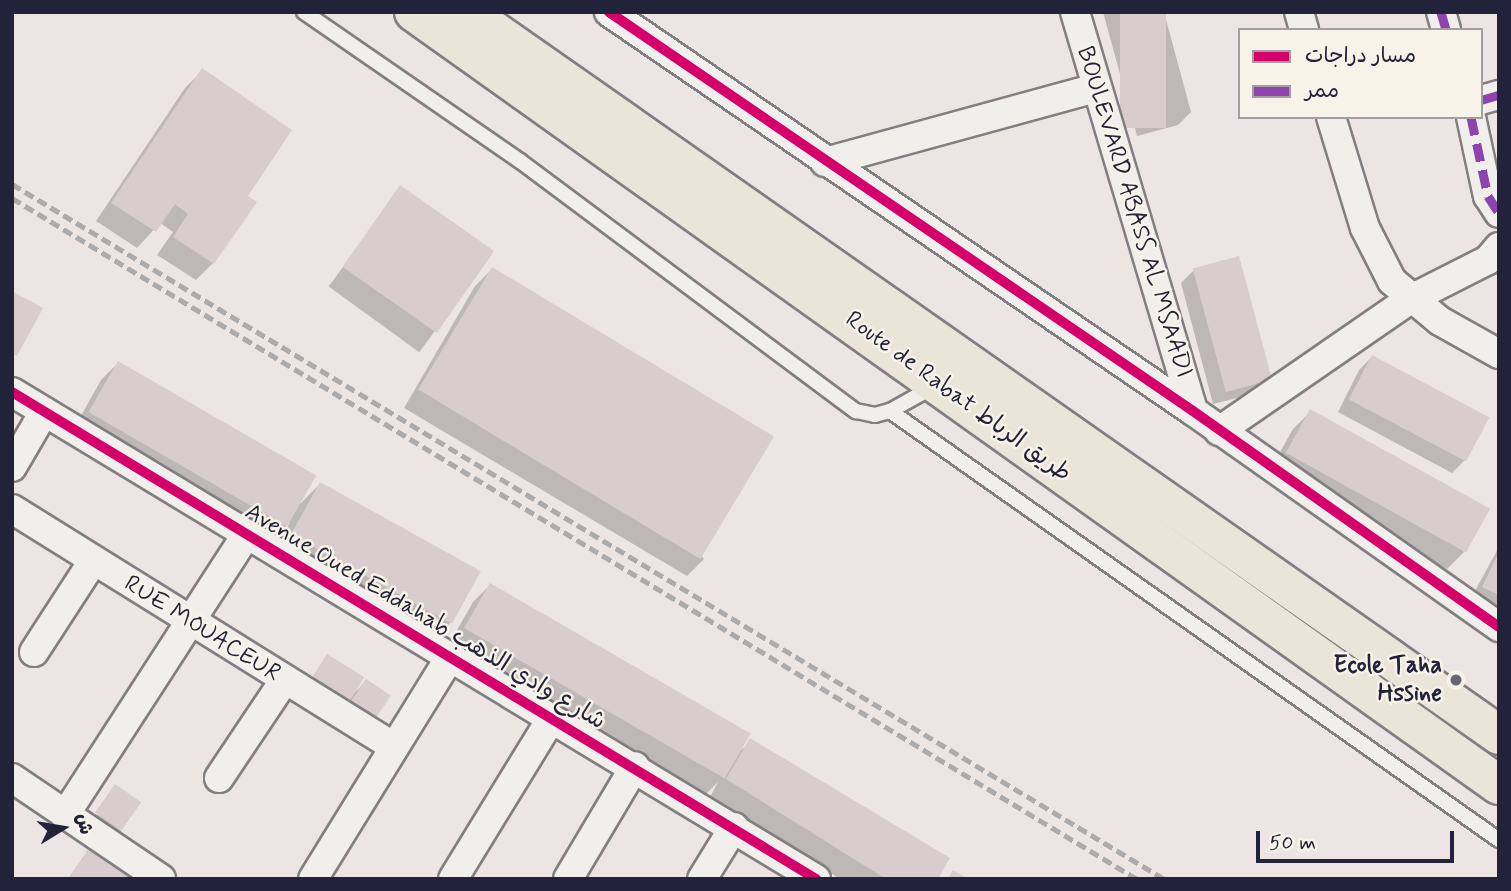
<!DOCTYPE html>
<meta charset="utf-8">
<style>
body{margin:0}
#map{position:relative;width:1511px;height:891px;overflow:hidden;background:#ede5e3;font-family:Mynerve,"Playpen Sans Arabic",sans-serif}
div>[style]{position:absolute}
.shadow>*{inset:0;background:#0003;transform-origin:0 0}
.building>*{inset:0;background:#d9cccf;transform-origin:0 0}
.roads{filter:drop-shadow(2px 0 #827e82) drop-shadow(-2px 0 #827e82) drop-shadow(0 2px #827e82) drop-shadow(0 -2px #827e82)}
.service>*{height:14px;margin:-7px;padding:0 7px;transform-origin:7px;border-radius:7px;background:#f1efec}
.minor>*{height:28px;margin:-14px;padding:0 14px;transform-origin:14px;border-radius:14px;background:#f1efec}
.primary>*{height:38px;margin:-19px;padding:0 19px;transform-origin:19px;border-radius:19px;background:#eae4d9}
.rail>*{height:5px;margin-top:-2.5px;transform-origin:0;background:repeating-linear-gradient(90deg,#acaaac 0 10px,transparent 0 15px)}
.quiet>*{height:9px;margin-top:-4.5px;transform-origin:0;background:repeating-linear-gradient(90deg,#8e44ad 0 18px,transparent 0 27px)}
.cycleway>*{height:10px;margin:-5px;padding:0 5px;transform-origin:5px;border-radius:5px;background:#d6006c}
.dots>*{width:19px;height:19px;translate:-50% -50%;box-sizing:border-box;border:4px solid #f7f3e8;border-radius:50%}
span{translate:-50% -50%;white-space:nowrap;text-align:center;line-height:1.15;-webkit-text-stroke:5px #f7f3e8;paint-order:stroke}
.street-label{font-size:24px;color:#22223b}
.poi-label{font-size:24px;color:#22223b;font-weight:700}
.right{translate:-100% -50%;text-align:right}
.frame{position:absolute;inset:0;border:14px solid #22223b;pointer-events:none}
.legend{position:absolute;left:1238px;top:28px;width:245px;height:91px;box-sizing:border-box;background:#f7f3e8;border:2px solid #a29fa3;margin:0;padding:9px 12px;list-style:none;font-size:21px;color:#22223b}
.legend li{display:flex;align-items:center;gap:14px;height:35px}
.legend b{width:35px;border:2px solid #a29fa3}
.north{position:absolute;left:28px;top:793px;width:70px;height:70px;-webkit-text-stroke:5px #f7f3e8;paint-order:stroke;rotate:79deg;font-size:19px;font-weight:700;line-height:28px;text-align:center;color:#22223b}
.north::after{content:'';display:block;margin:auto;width:24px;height:32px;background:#22223b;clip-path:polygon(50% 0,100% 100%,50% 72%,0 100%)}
.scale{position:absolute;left:1256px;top:831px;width:198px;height:32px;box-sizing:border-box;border:4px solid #22223b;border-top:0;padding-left:9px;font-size:21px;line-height:24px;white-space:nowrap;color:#22223b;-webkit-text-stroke:5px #f7f3e8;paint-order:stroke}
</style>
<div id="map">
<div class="shadow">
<i style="clip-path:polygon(1103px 12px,1164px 12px,1191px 112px,1178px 125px,1137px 136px)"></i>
<i style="clip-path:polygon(202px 71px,245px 196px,213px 263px,196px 280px,157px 255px,173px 232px,160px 223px,137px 248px,96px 221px,185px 88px)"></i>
<i style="left:401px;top:187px;width:112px;height:123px;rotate:36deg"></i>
<i style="clip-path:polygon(492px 269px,704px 559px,687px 576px,404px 408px,475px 286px)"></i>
<i style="clip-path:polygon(1194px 270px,1270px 379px,1257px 393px,1213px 404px,1181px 283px)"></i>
<i style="clip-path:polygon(1372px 357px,1487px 417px,1466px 459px,1452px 473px,1338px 412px,1359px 370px)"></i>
<i style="clip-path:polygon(118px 363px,301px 503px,320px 484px,479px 572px,451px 622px,434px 640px,275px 551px,290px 522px,270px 543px,73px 430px,101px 380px)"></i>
<i style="clip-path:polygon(1310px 412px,1464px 552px,1447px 569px,1270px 470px,1293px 429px)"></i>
<i style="clip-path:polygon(1499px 547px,1499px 614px,1470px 600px)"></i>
<i style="clip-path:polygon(490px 585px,737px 754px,751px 741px,936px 879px,840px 879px,710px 797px,718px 782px,705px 795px,448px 646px,473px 602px)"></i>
<i style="clip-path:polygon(327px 656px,354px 693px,366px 681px,367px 728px,298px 698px)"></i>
<i style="left:115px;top:787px;width:28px;height:44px;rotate:32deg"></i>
<i style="clip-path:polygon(92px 845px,141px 879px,68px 879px)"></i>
</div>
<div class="building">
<i style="left:1120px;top:12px;width:46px;height:116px"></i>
<i style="clip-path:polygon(202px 68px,292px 130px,248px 196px,257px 202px,214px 264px,173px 237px,188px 214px,175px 204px,156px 232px,111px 203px)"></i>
<i style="left:400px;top:185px;width:115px;height:100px;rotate:35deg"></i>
<i style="left:1239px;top:256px;width:128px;height:48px;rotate:75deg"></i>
<i style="left:492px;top:267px;width:329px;height:143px;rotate:31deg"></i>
<i style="clip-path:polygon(12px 291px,43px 308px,17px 356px,12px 354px)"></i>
<i style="left:1372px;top:355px;width:133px;height:50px;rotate:28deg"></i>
<i style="left:118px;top:361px;width:229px;height:59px;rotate:30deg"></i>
<i style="left:1310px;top:409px;width:206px;height:50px;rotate:29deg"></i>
<i style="left:320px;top:482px;width:184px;height:60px;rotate:29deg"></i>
<i style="clip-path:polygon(1499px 552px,1499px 595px,1482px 587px)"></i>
<i style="left:490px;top:583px;width:301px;height:52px;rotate:30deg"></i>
<i style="left:327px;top:654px;width:44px;height:41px;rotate:32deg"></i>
<i style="left:366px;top:679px;width:30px;height:39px;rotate:34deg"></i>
<i style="clip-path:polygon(750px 738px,950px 858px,938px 879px,886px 879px,726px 779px)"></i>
<i style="left:115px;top:784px;width:32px;height:35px;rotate:35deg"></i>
<i style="clip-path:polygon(92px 843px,143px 879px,70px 877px)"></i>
<i style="clip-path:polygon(953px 870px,968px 879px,948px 879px)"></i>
</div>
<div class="roads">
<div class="service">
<i style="left:304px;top:12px;width:262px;rotate:34.6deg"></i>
<i style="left:520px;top:161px;width:419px;rotate:36.7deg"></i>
<i style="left:856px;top:411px;width:19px;rotate:12deg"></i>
<i style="left:875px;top:415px;width:16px;rotate:-15deg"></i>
<i style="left:890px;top:411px;width:51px;rotate:-29.1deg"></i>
<i style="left:890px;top:411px;width:745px;rotate:35.16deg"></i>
</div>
<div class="minor">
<i style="left:609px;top:12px;width:707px;rotate:34.34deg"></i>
<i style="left:1193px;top:411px;width:375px;rotate:35.2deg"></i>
<i style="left:1075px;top:12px;width:416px;rotate:73.5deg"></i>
<i style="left:1299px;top:12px;width:19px;rotate:74deg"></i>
<i style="left:1441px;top:12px;width:19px;rotate:74deg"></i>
<i style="left:1481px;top:100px;width:19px;rotate:-16deg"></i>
<i style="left:1331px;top:117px;width:116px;rotate:73deg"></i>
<i style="left:1365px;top:228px;width:59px;rotate:63deg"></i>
<i style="left:1392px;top:281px;width:62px;rotate:39.8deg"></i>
<i style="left:1440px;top:321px;width:68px;rotate:29.2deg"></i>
<i style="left:1471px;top:117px;width:81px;rotate:77.9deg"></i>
<i style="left:1488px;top:196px;width:20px;rotate:57deg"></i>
<i style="left:825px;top:162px;width:280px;rotate:-15.3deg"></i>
<i style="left:12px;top:392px;width:940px;rotate:31.2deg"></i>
<i style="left:1219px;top:431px;width:231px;rotate:-34.6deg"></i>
<i style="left:1409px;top:300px;width:89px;rotate:-26.9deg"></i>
<i style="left:1488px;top:260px;width:17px;rotate:-50deg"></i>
<i style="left:12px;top:467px;width:64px;rotate:-59.8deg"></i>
<i style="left:12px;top:509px;width:450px;rotate:31.9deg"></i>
<i style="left:34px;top:652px;width:108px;rotate:-57deg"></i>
<i style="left:12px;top:778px;width:180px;rotate:34.1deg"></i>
<i style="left:219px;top:778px;width:117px;rotate:-56.2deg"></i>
<i style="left:65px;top:815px;width:333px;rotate:-57.1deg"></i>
<i style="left:313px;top:879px;width:261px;rotate:-58.3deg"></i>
<i style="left:453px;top:879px;width:188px;rotate:-58.5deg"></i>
<i style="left:568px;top:879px;width:131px;rotate:-59.3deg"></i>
<i style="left:702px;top:879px;width:61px;rotate:-58.4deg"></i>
</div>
<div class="primary">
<i style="left:414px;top:12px;width:1332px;rotate:35.47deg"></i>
<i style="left:467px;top:12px;width:1260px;rotate:35.01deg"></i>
</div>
</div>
<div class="rail">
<i style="left:12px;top:184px;width:1345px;rotate:31.1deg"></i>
<i style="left:12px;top:198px;width:1315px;rotate:31.19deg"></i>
</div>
<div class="quiet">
<i style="left:1441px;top:12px;width:19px;rotate:74deg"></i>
<i style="left:1481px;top:100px;width:19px;rotate:-16deg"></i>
<i style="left:1471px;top:117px;width:81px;rotate:77.9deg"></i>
<i style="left:1488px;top:196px;width:20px;rotate:57deg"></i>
</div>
<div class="cycleway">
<i style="left:609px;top:12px;width:707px;rotate:34.34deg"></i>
<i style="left:1193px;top:411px;width:375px;rotate:35.2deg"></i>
<i style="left:12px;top:392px;width:940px;rotate:31.2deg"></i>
</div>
<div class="dots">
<i style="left:1456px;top:680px;background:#696676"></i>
</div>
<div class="street-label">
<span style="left:1134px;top:212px;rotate:73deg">BOULEVARD ABASS AL MSAADI</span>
<span style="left:958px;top:397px;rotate:36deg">Route de Rabat طريق الرباط</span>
<span style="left:425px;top:617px;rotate:31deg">Avenue Oued Eddahab شارع وادي الذهب</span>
<span style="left:202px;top:629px;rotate:32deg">RUE MOUACEUR</span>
</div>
<div class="poi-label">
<span class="right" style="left:1442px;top:680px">Ecole Taha<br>Hssine</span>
</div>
<div class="frame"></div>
<ul class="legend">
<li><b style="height:9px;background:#d6006c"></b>مسار دراجات</li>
<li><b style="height:9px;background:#8e44ad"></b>ممر</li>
</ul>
<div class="north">ش</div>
<div class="scale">50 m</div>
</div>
